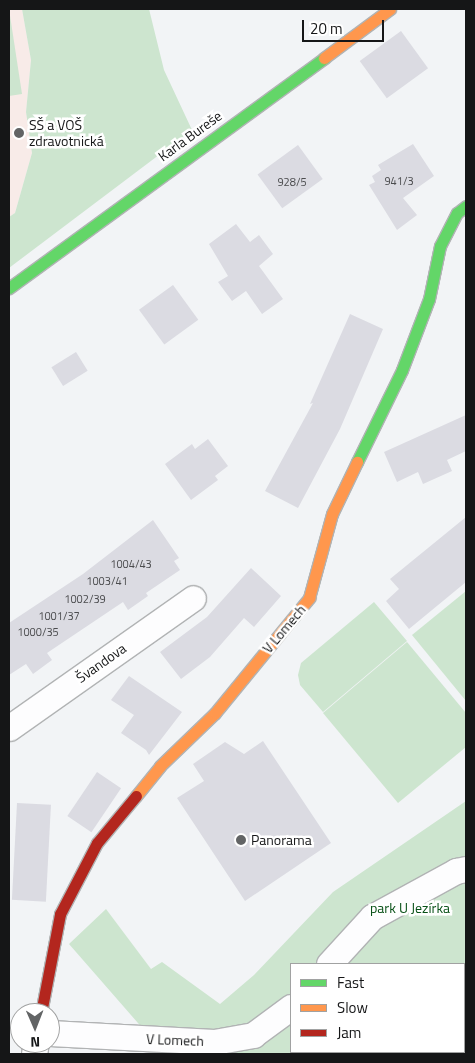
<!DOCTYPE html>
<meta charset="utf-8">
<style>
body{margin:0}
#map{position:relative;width:475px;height:1063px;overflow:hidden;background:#f2f4f6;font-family:"Titillium Web",sans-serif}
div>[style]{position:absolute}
.education>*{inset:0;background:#f8ebe8}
.green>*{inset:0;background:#cde5cf}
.water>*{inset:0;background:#9fd0fa;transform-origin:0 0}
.building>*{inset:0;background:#dbdbe2;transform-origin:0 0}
.roads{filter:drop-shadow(1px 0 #b1b3b4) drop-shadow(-1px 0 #b1b3b4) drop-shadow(0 1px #b1b3b4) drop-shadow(0 -1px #b1b3b4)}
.street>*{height:25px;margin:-12.5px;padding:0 12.5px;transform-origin:12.5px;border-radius:12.5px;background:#fdfdfe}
.fast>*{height:11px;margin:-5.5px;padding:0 5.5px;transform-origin:5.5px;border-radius:5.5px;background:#63d668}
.slow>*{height:11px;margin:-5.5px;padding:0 5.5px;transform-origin:5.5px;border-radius:5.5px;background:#ff974d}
.jam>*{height:11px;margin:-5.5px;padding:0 5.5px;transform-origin:5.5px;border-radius:5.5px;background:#b3261e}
.dots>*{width:14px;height:14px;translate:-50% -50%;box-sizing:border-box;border:2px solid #fff;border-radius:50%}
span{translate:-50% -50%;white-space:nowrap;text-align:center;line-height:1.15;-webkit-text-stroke:5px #fff;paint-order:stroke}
.number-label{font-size:11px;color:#4b4c4e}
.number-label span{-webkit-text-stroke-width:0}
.poi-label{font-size:14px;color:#151617}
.left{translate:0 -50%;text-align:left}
.street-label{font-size:14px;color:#151617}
.park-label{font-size:14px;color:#075016}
.frame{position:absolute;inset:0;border:10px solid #151617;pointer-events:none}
.legend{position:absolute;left:290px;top:963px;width:175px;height:90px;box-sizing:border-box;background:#fff;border:1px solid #a1a2a2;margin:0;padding:6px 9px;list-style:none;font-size:15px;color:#151617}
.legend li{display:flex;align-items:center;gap:10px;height:25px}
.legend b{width:25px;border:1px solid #a1a2a2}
.north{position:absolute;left:10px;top:1003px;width:50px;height:50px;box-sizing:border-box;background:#fff;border:1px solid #a1a2a2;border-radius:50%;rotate:179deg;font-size:14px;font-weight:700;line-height:20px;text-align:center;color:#151617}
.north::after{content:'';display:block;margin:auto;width:18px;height:22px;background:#626465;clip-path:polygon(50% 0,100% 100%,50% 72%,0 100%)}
.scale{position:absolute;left:302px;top:20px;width:82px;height:22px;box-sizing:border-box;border:2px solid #151617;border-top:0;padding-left:6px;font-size:15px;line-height:18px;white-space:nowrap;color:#151617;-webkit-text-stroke:4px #fff;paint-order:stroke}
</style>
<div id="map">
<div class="education">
<i style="clip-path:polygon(9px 9px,22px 9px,31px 60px,26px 112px,32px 153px,15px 213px,9px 217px)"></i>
</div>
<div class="green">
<i style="clip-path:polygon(9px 9px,22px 94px,9px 96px)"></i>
<i style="clip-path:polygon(22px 9px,149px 9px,164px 70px,192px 130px,9px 268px,9px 217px,15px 213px,32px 153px,26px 112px,31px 60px)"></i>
<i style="clip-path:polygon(466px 591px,466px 701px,412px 635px)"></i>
<i style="clip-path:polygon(374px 602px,407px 641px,323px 712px,300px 685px,298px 675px,301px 663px)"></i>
<i style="clip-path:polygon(407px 642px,466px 713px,466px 747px,398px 803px,323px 713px)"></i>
<i style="clip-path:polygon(evenodd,466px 801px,466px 1054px,165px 1054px,69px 944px,106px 909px,151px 969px,162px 962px,220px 1004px,254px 975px,333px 892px,466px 801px,291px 964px,464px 964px,464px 1052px,291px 1052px,291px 964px)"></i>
</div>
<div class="water">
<i style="left:334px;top:1052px;width:84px;height:2px"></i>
</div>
<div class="building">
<i style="left:401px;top:31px;width:46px;height:51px;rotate:54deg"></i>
<i style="clip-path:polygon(413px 144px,434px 176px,403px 198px,417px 215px,397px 230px,369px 185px,375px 182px,372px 176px,381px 170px,378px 165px)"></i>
<i style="left:298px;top:145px;width:42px;height:50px;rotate:54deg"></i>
<i style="clip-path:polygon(236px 224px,250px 242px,259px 235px,273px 254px,259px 266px,283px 299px,262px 314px,246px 291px,232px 301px,218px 282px,228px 276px,209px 244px)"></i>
<i style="left:173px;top:285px;width:43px;height:42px;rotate:54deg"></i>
<i style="clip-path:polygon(350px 314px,383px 329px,340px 429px,298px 508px,265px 491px,313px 403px,310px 404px)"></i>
<i style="left:76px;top:352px;width:22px;height:29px;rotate:58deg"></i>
<i style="clip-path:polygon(466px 415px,466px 451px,447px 460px,452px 471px,423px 484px,418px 472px,397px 482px,384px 452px)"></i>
<i style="clip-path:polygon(208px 439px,228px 466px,215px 476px,218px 480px,191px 500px,165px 464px,192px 444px,195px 449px)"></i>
<i style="clip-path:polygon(466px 517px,466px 582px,409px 629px,386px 601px,399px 589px,390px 579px)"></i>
<i style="clip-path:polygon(153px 520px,179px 558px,174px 561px,180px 570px,146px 593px,148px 596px,128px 610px,123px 602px,47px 653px,52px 660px,33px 674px,26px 664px,9px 675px,9px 623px,83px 574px)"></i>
<i style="clip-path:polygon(251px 568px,281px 596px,254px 627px,244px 618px,210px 657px,181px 679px,160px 652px,207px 617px)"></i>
<i style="clip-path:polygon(129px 676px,182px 712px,149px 755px,146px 750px,121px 733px,134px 715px,111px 700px)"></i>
<i style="clip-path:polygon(263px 741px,331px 843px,245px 901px,177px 798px,204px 781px,193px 764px,225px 742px,244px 754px)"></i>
<i style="left:97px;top:772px;width:29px;height:53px;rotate:34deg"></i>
<i style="left:17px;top:803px;width:34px;height:97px;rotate:3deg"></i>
</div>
<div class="roads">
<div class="street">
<i style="left:9px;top:728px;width:225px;rotate:-35.2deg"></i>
<i style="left:329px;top:964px;width:64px;rotate:-47.5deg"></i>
<i style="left:372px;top:917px;width:96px;rotate:-28.7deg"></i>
<i style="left:456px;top:871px;width:10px;rotate:-11deg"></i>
<i style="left:50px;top:1033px;width:164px;rotate:3.1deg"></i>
<i style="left:214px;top:1042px;width:40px;rotate:-10deg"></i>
<i style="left:253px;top:1035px;width:47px;rotate:-36.4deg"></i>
<i style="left:34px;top:1054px;width:11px;rotate:-80deg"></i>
</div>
<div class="fast">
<i style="left:9px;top:288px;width:390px;rotate:-36.1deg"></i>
<i style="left:357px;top:462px;width:102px;rotate:-63.9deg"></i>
<i style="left:402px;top:370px;width:76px;rotate:-69.2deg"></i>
<i style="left:429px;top:299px;width:54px;rotate:-78.3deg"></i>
<i style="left:440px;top:246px;width:37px;rotate:-63deg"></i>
<i style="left:457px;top:213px;width:11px;rotate:-38deg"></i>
</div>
<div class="slow">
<i style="left:324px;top:58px;width:82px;rotate:-36.6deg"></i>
<i style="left:136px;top:796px;width:38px;rotate:-51deg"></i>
<i style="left:160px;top:766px;width:76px;rotate:-43.9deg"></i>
<i style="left:215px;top:713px;width:149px;rotate:-50.7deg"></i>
<i style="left:309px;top:598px;width:87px;rotate:-74.7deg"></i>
<i style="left:332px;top:514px;width:58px;rotate:-64.3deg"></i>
</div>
<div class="jam">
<i style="left:41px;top:1013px;width:101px;rotate:-79.1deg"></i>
<i style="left:60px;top:914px;width:80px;rotate:-62.5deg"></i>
<i style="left:97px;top:843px;width:61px;rotate:-50.3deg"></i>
</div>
</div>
<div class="dots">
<i style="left:19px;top:133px;background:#626465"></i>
<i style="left:241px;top:840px;background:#626465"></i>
</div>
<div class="number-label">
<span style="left:399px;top:181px">941/3</span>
<span style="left:292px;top:182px">928/5</span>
<span style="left:131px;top:564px">1004/43</span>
<span style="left:107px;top:581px">1003/41</span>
<span style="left:85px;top:599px">1002/39</span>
<span style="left:59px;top:616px">1001/37</span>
<span style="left:38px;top:632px">1000/35</span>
</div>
<div class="poi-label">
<span class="left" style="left:29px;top:133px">SŠ a VOŠ<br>zdravotnická</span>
<span class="left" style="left:251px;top:840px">Panorama</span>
</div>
<div class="street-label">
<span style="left:190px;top:136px;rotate:-36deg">Karla Bureše</span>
<span style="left:284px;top:629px;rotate:-50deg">V Lomech</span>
<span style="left:101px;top:663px;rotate:-35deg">Švandova</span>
<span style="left:175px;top:1040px;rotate:2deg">V Lomech</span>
</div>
<div class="park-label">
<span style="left:410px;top:908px">park U Jezírka</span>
</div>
<div class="frame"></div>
<ul class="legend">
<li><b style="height:6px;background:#63d668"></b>Fast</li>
<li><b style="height:6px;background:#ff974d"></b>Slow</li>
<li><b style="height:6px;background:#b3261e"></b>Jam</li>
</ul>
<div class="north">N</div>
<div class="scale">20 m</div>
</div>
